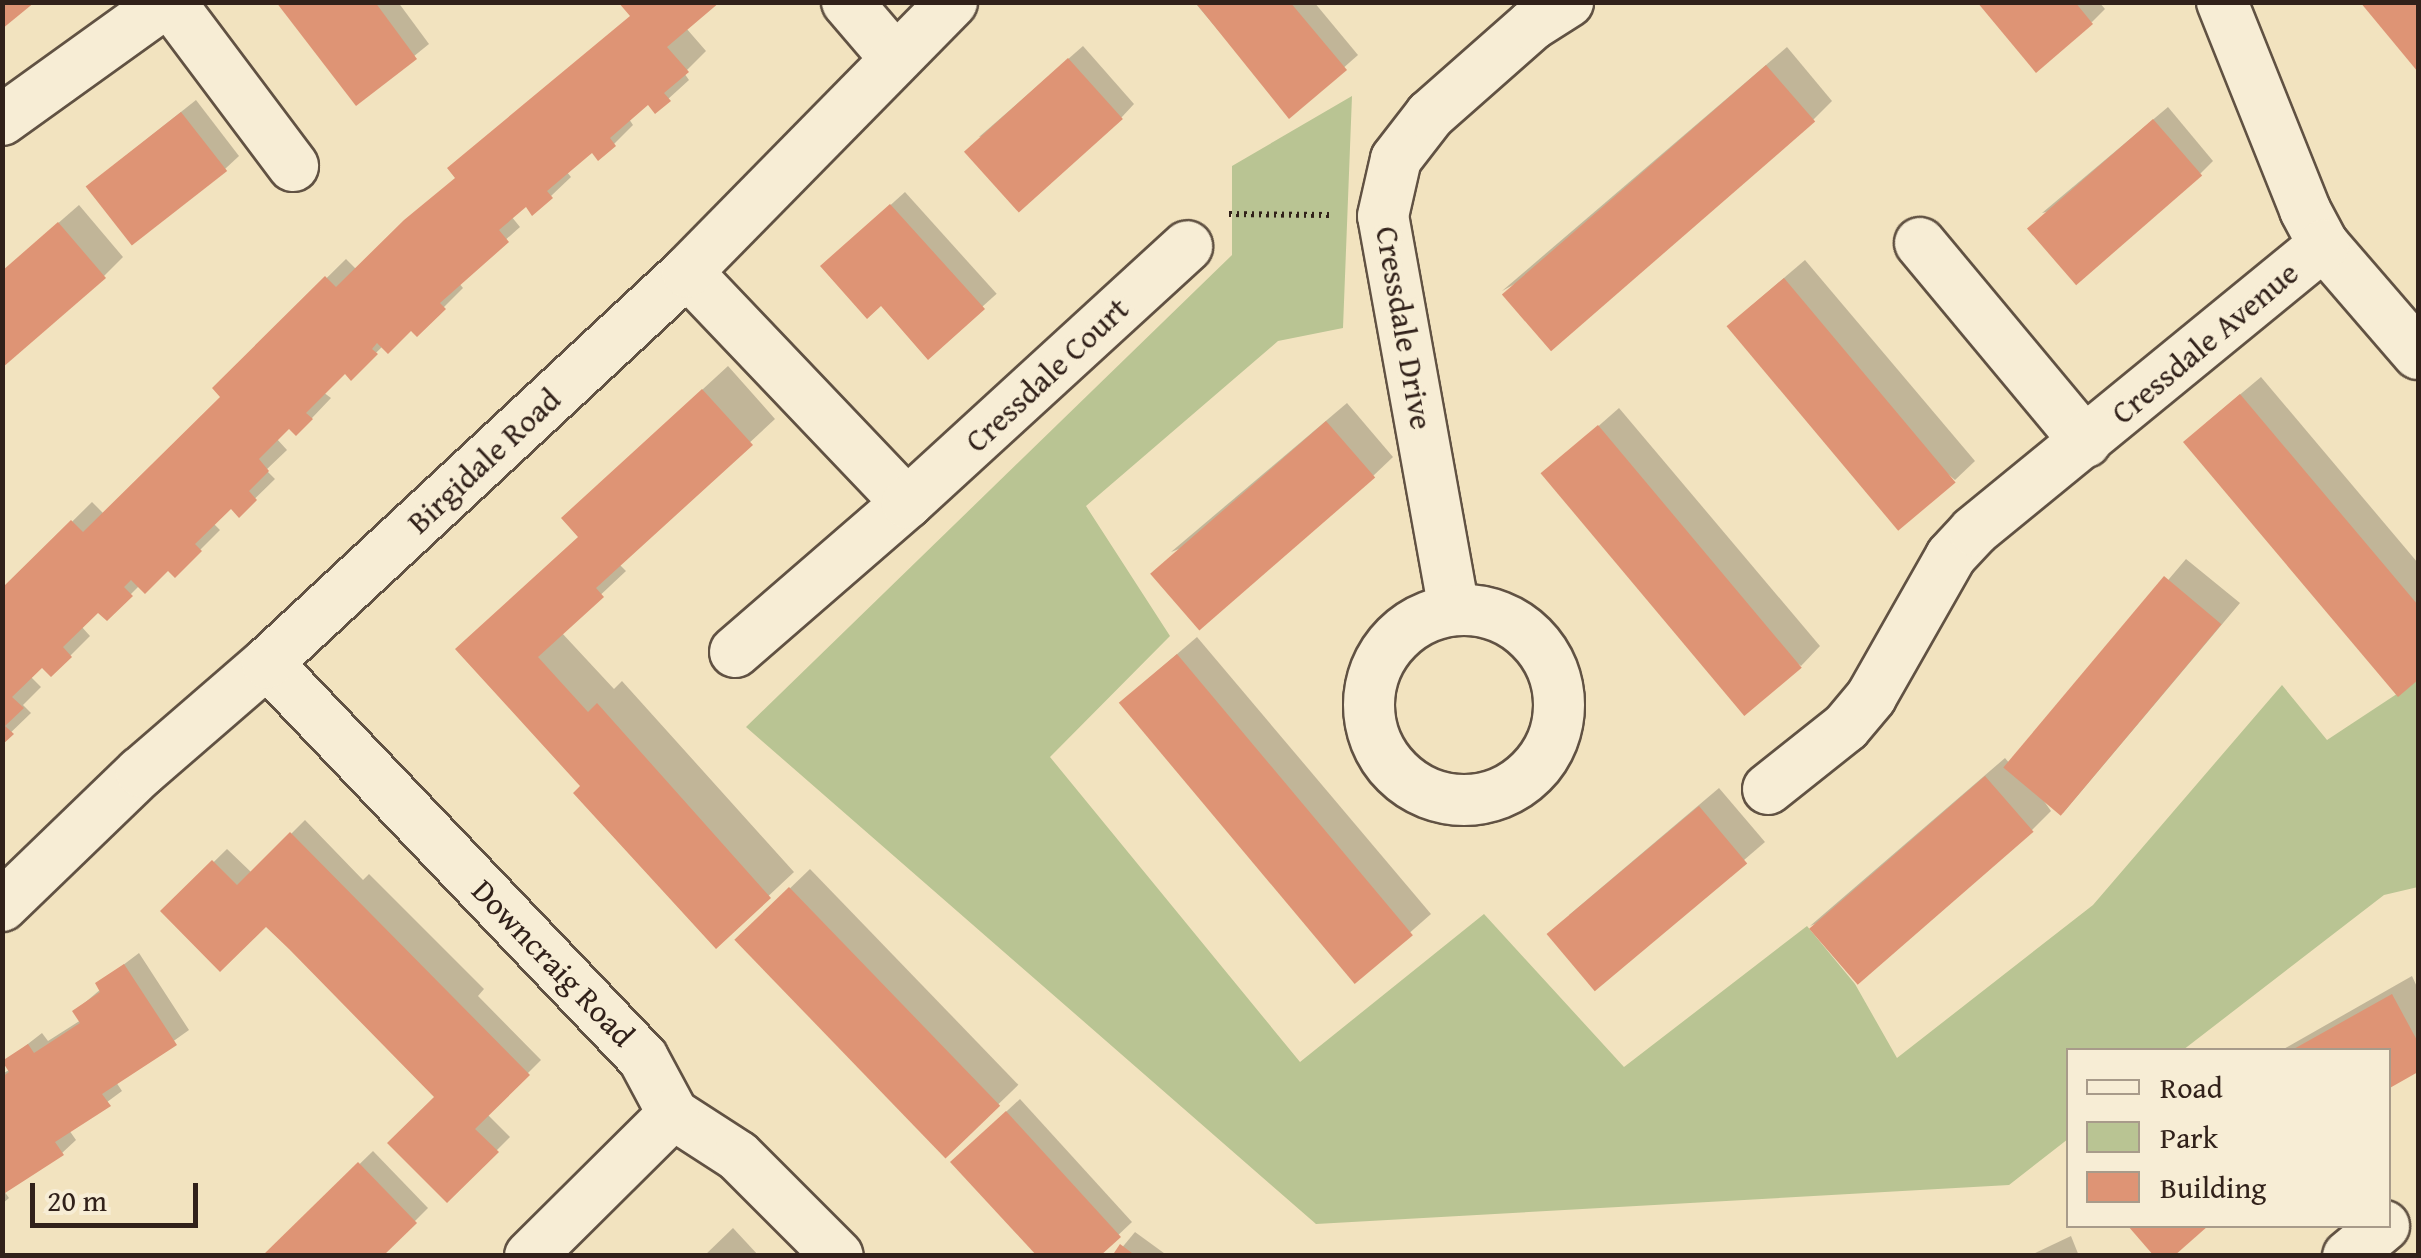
<!DOCTYPE html>
<style>
body{margin:0}
#map{position:relative;width:2421px;height:1258px;overflow:hidden;background:#f2e3bf;font-family:"Gentium Book Plus",serif}
div>[style]{position:absolute}
.green>*{inset:0;background:#b9c493}
.shadow>*{inset:0;background:#0003;transform-origin:0 0}
.building>*{inset:0;background:#de9475;transform-origin:0 0}
.path>*{height:6px;margin-top:-3px;transform-origin:0;background:repeating-linear-gradient(90deg,#31211a 0 2.5px,transparent 0 7.5px)}
.roads{filter:drop-shadow(2px 0 #615243) drop-shadow(-2px 0 #615243) drop-shadow(0 2px #615243) drop-shadow(0 -2px #615243)}
.street>*{height:50px;margin:-25px;padding:0 25px;transform-origin:25px;border-radius:25px;background:#f7edd5}
.street>.ring{margin:-25px;padding:0;box-sizing:content-box;background:none;border:50px solid #f7edd5;border-radius:50%}
span{translate:-50% -50%;white-space:nowrap;text-align:center;line-height:1.15;-webkit-text-stroke:9px #f7edd5;paint-order:stroke}
.street-label{font-size:32px;color:#31211a}
.frame{position:absolute;inset:0;border:5px solid #31211a;pointer-events:none}
.legend{position:absolute;left:2066px;top:1048px;width:325px;height:180px;box-sizing:border-box;background:#f7edd5;border:2px solid #a89b8a;margin:0;padding:12px 18px;list-style:none;font-size:30px;color:#31211a}
.legend li{display:flex;align-items:center;gap:20px;height:50px}
.legend b{width:50px;border:2px solid #a89b8a}
.scale{position:absolute;left:30px;top:1183px;width:168px;height:45px;box-sizing:border-box;border:5px solid #31211a;border-top:0;padding-left:12px;font-size:30px;line-height:35px;white-space:nowrap;color:#31211a;-webkit-text-stroke:8px #f7edd5;paint-order:stroke}
</style>
<div id="map">
<div class="green">
<i style="clip-path:polygon(1352px 96px,1343px 328px,1278px 341px,1086px 506px,1170px 636px,1050px 757px,1300px 1062px,1484px 914px,1624px 1067px,1807px 926px,1855px 984px,1897px 1058px,2093px 905px,2282px 685px,2327px 740px,2418px 680px,2418px 887px,2384px 895px,2183px 1050px,2068px 1050px,2068px 1139px,2009px 1185px,1316px 1224px,746px 727px,1232px 255px,1232px 166px)"></i>
</div>
<div class="shadow">
<i style="clip-path:polygon(279px 2px,398px 2px,429px 44px,356px 103px)"></i>
<i style="clip-path:polygon(1314px 2px,1358px 55px,1290px 115px,1196px 4px)"></i>
<i style="clip-path:polygon(1980px 2px,2099px 2px,2105px 9px,2092px 22px)"></i>
<i style="clip-path:polygon(686px 28px,706px 51px,684px 73px,689px 80px,656px 110px,649px 102px,629px 119px,633px 125px,614px 144px,592px 149px,566px 171px,571px 177px,551px 196px,526px 204px,511px 216px,520px 227px,458px 282px,463px 288px,417px 334px,411px 328px,383px 346px,351px 377px,345px 371px,323px 392px,331px 398px,312px 418px,296px 433px,289px 426px,276px 438px,287px 450px,266px 470px,275px 479px,239px 514px,231px 505px,213px 523px,220px 530px,175px 575px,168px 568px,140px 585px,107px 618px,98px 610px,81px 626px,90px 636px,71px 655px,51px 674px,42px 664px,30px 676px,41px 687px,23px 705px,31px 713px,2px 741px,2px 591px,92px 502px,104px 514px,223px 397px,215px 388px,346px 259px,357px 270px)"></i>
<i style="clip-path:polygon(1083px 46px,1134px 104px,1121px 118px,979px 137px)"></i>
<i style="clip-path:polygon(1787px 47px,1832px 101px,1813px 120px,1502px 291px)"></i>
<i style="clip-path:polygon(196px 100px,239px 156px,225px 169px,89px 185px)"></i>
<i style="clip-path:polygon(2168px 107px,2213px 161px,2200px 174px,2042px 213px)"></i>
<i style="left:905px;top:192px;width:137px;height:91px;rotate:48deg"></i>
<i style="clip-path:polygon(79px 205px,123px 257px,104px 276px,2px 272px)"></i>
<i style="clip-path:polygon(1805px 260px,1975px 461px,1955px 480px,1750px 307px)"></i>
<i style="clip-path:polygon(728px 366px,775px 419px,619px 564px,626px 571px,561px 632px,614px 689px,622px 681px,794px 872px,716px 945px,583px 786px,459px 649px,580px 536px,589px 494px)"></i>
<i style="clip-path:polygon(2261px 377px,2418px 563px,2418px 677px,2399px 694px,2206px 423px)"></i>
<i style="clip-path:polygon(1347px 403px,1393px 457px,1373px 476px,1171px 552px)"></i>
<i style="clip-path:polygon(1619px 408px,1820px 646px,1801px 666px,1544px 474px)"></i>
<i style="clip-path:polygon(2186px 559px,2240px 603px,2063px 813px,2039px 794px,2051px 811px,2031px 831px,1810px 926px,2005px 758px,2011px 765px)"></i>
<i style="clip-path:polygon(1197px 637px,1431px 914px,1356px 980px,1142px 684px)"></i>
<i style="clip-path:polygon(1719px 788px,1765px 842px,1595px 988px,1569px 915px)"></i>
<i style="clip-path:polygon(305px 820px,363px 880px,369px 874px,484px 989px,478px 996px,541px 1060px,487px 1114px,510px 1137px,447px 1200px,437px 1097px,266px 923px,164px 911px,227px 849px,252px 873px)"></i>
<i style="left:810px;top:869px;width:300px;height:102px;rotate:46deg"></i>
<i style="clip-path:polygon(139px 953px,189px 1030px,116px 1082px,122px 1091px,69px 1130px,76px 1140px,62px 1153px,4px 1191px,9px 1198px,2px 1204px,2px 1074px,11px 1069px,6px 1061px,42px 1033px,48px 1041px,81px 1020px,75px 1011px,101px 989px,98px 984px)"></i>
<i style="clip-path:polygon(2412px 976px,2418px 989px,2418px 1069px,2388px 1087px,2388px 1050px,2282px 1050px)"></i>
<i style="clip-path:polygon(1020px 1099px,1132px 1222px,1096px 1256px,967px 1148px)"></i>
<i style="clip-path:polygon(373px 1151px,428px 1208px,380px 1256px,265px 1256px)"></i>
<i style="clip-path:polygon(733px 1228px,759px 1256px,704px 1256px)"></i>
<i style="clip-path:polygon(1135px 1232px,1168px 1256px,1115px 1256px)"></i>
<i style="clip-path:polygon(2071px 1236px,2079px 1256px,2029px 1256px)"></i>
</div>
<div class="building">
<i style="clip-path:polygon(2px 2px,35px 2px,2px 29px)"></i>
<i style="clip-path:polygon(276px 2px,375px 2px,417px 59px,356px 106px)"></i>
<i style="clip-path:polygon(618px 2px,720px 2px,667px 47px,689px 72px,664px 93px,671px 101px,655px 114px,648px 105px,610px 138px,616px 146px,598px 161px,592px 153px,547px 191px,553px 198px,532px 216px,526px 207px,499px 230px,509px 242px,440px 303px,446px 309px,417px 337px,411px 331px,388px 354px,377px 343px,372px 349px,378px 354px,351px 381px,345px 374px,306px 413px,313px 419px,296px 436px,289px 429px,259px 459px,269px 471px,249px 491px,257px 500px,239px 518px,231px 509px,195px 544px,202px 551px,175px 578px,168px 571px,145px 594px,131px 580px,124px 587px,133px 596px,107px 621px,98px 613px,63px 647px,72px 657px,51px 677px,42px 668px,12px 697px,24px 708px,5px 726px,14px 734px,2px 745px,2px 588px,71px 520px,83px 532px,220px 397px,212px 388px,325px 276px,336px 287px,404px 220px,455px 178px,447px 168px,630px 16px)"></i>
<i style="clip-path:polygon(1195px 2px,1290px 2px,1347px 70px,1289px 119px)"></i>
<i style="clip-path:polygon(1977px 2px,2075px 2px,2093px 24px,2036px 73px)"></i>
<i style="clip-path:polygon(2360px 2px,2418px 2px,2418px 72px)"></i>
<i style="left:1068px;top:58px;width:82px;height:140px;rotate:48deg"></i>
<i style="left:1766px;top:65px;width:75px;height:350px;rotate:49deg"></i>
<i style="left:181px;top:112px;width:75px;height:121px;rotate:52deg"></i>
<i style="left:2153px;top:119px;width:75px;height:167px;rotate:49deg"></i>
<i style="clip-path:polygon(890px 204px,985px 309px,928px 360px,881px 306px,867px 319px,820px 266px)"></i>
<i style="clip-path:polygon(58px 222px,106px 278px,2px 368px,2px 271px)"></i>
<i style="left:1784px;top:278px;width:267px;height:75px;rotate:50deg"></i>
<i style="clip-path:polygon(702px 389px,753px 445px,596px 588px,604px 597px,538px 657px,588px 712px,597px 703px,771px 898px,716px 949px,573px 793px,580px 786px,455px 649px,578px 537px,561px 518px)"></i>
<i style="clip-path:polygon(2240px 394px,2418px 605px,2418px 680px,2398px 697px,2183px 442px)"></i>
<i style="left:1326px;top:421px;width:75px;height:233px;rotate:49deg"></i>
<i style="left:1598px;top:425px;width:317px;height:75px;rotate:50deg"></i>
<i style="left:2164px;top:576px;width:75px;height:250px;rotate:40deg"></i>
<i style="left:1177px;top:654px;width:367px;height:76px;rotate:50deg"></i>
<i style="left:1985px;top:776px;width:74px;height:233px;rotate:49deg"></i>
<i style="left:1699px;top:806px;width:75px;height:199px;rotate:50deg"></i>
<i style="clip-path:polygon(290px 832px,530px 1075px,475px 1129px,499px 1152px,447px 1203px,387px 1143px,434px 1097px,289px 949px,266px 927px,220px 972px,160px 911px,212px 860px,237px 885px)"></i>
<i style="left:789px;top:887px;width:304px;height:76px;rotate:46deg"></i>
<i style="clip-path:polygon(124px 964px,177px 1045px,102px 1094px,111px 1106px,55px 1142px,64px 1155px,2px 1195px,2px 1077px,9px 1072px,2px 1061px,28px 1044px,34px 1053px,80px 1023px,72px 1011px,100px 992px,95px 983px)"></i>
<i style="clip-path:polygon(2392px 994px,2418px 1042px,2418px 1072px,2388px 1089px,2388px 1050px,2292px 1050px)"></i>
<i style="clip-path:polygon(1006px 1111px,1121px 1237px,1100px 1256px,1037px 1256px,950px 1162px)"></i>
<i style="clip-path:polygon(358px 1162px,417px 1223px,383px 1256px,262px 1256px)"></i>
<i style="clip-path:polygon(2128px 1226px,2208px 1226px,2174px 1256px,2154px 1256px)"></i>
<i style="clip-path:polygon(1120px 1244px,1136px 1256px,1112px 1256px)"></i>
</div>
<div class="path">
<i style="left:1229px;top:214px;width:103px;rotate:0.6deg"></i>
</div>
<div class="roads">
<div class="street">
<i style="left:170px;top:2px;width:205px;rotate:53.1deg"></i>
<i style="left:847px;top:2px;width:74px;rotate:49.4deg"></i>
<i style="left:2222px;top:2px;width:224px;rotate:68.2deg"></i>
<i style="left:2305px;top:210px;width:40px;rotate:62deg"></i>
<i style="left:2324px;top:245px;width:144px;rotate:49.2deg"></i>
<i style="left:2px;top:120px;width:202px;rotate:-35.7deg"></i>
<i style="left:1920px;top:243px;width:259px;rotate:50.2deg"></i>
<i style="left:687px;top:272px;width:319px;rotate:46.4deg"></i>
<i style="left:1454px;top:610px;width:400px;rotate:-100.2deg"></i>
<i style="left:1383px;top:216px;width:58px;rotate:-77.2deg"></i>
<i style="left:1396px;top:159px;width:56px;rotate:-52.3deg"></i>
<i style="left:1430px;top:115px;width:136px;rotate:-41.4deg"></i>
<i style="left:1532px;top:25px;width:43px;rotate:-32.6deg"></i>
<i class="ring" style="left:1369px;top:610px;width:140px;height:140px"></i>
<i style="left:735px;top:652px;width:228px;rotate:-40.9deg"></i>
<i style="left:907px;top:503px;width:380px;rotate:-42.5deg"></i>
<i style="left:267px;top:663px;width:545px;rotate:46.41deg"></i>
<i style="left:643px;top:1058px;width:64px;rotate:61.8deg"></i>
<i style="left:673px;top:1114px;width:77px;rotate:32.9deg"></i>
<i style="left:738px;top:1156px;width:141px;rotate:45deg"></i>
<i style="left:1768px;top:789px;width:100px;rotate:-38.5deg"></i>
<i style="left:1846px;top:727px;width:39px;rotate:-50deg"></i>
<i style="left:1871px;top:697px;width:162px;rotate:-60.4deg"></i>
<i style="left:1951px;top:556px;width:34px;rotate:-47deg"></i>
<i style="left:1974px;top:531px;width:452px;rotate:-39.3deg"></i>
<i style="left:2px;top:906px;width:193px;rotate:-44deg"></i>
<i style="left:141px;top:772px;width:167px;rotate:-40.9deg"></i>
<i style="left:267px;top:663px;width:574px;rotate:-42.95deg"></i>
<i style="left:687px;top:272px;width:378px;rotate:-45.5deg"></i>
<i style="left:530px;top:1256px;width:202px;rotate:-44.8deg"></i>
<i style="left:2348px;top:1256px;width:47px;rotate:-39.8deg"></i>
</div>
</div>
<div class="street-label">
<span style="left:1404px;top:328px;rotate:80deg">Cressdale Drive</span>
<span style="left:2205px;top:343px;rotate:-40deg">Cressdale Avenue</span>
<span style="left:1047px;top:375px;rotate:-43deg">Cressdale Court</span>
<span style="left:484px;top:461px;rotate:-43deg">Birgidale Road</span>
<span style="left:553px;top:963px;rotate:46deg">Downcraig Road</span>
</div>
<div class="frame"></div>
<ul class="legend">
<li><b style="height:12px;background:#f7edd5"></b>Road</li>
<li><b style="height:28px;background:#b9c493"></b>Park</li>
<li><b style="height:28px;background:#de9475"></b>Building</li>
</ul>
<div class="scale">20 m</div>
</div>
